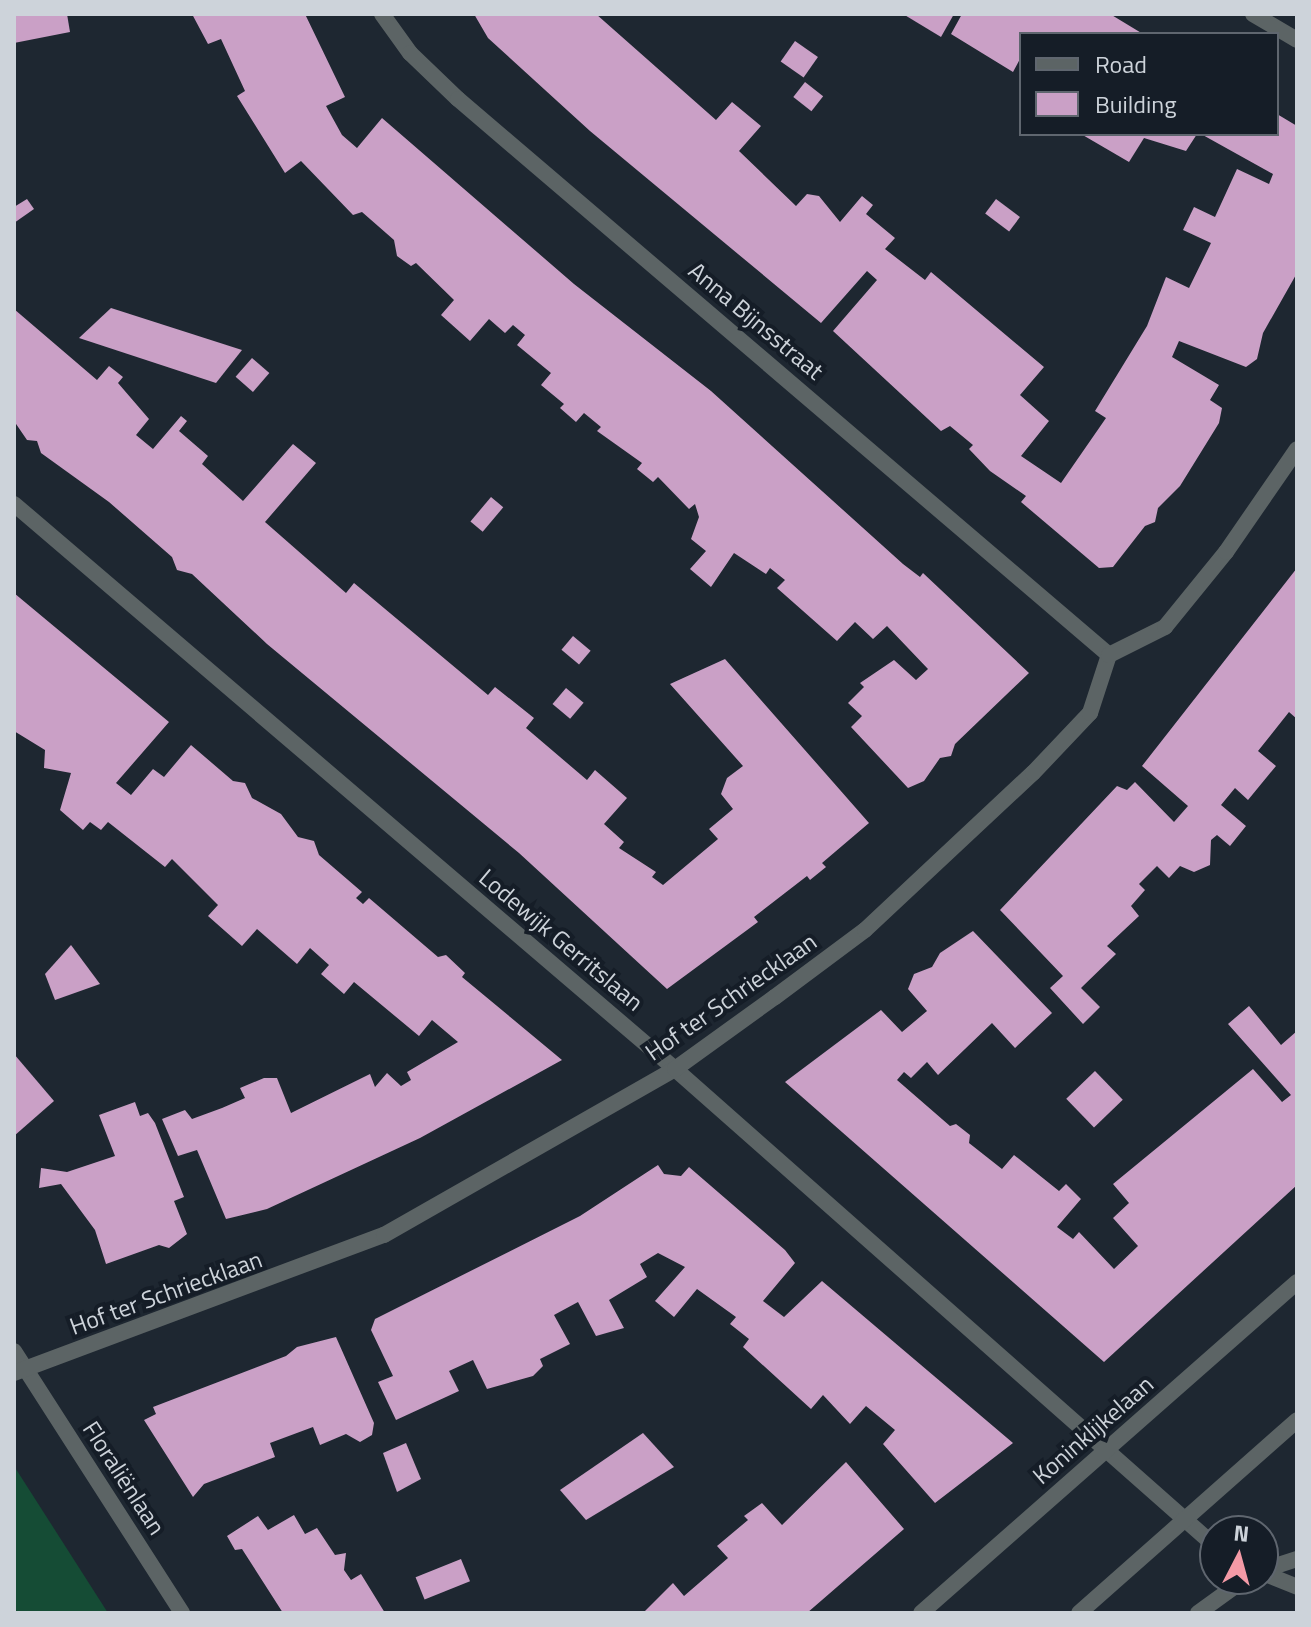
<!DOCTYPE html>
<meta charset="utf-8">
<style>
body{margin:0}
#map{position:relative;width:1311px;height:1627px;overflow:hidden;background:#1e2731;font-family:"Titillium Web",sans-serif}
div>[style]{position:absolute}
.green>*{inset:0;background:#154c35}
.building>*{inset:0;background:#caa0c6;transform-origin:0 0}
.minor>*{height:16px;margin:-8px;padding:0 8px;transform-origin:8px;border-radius:8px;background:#5c6465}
span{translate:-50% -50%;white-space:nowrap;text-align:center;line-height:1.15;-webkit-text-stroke:8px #151d27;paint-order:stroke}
.street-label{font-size:24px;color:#cdd3da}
.frame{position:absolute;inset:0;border:16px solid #cdd3da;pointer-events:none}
.legend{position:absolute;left:1019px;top:32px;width:260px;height:104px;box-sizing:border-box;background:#151d27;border:2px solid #5f666f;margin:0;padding:10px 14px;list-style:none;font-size:24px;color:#cdd3da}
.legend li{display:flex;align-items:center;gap:16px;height:40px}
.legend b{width:40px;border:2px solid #5f666f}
.north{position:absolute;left:1199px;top:1515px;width:80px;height:80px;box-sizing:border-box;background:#151d27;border:2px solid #5f666f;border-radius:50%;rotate:6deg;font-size:22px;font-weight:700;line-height:32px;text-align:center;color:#cdd3da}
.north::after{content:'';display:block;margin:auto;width:28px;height:36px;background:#f49aa6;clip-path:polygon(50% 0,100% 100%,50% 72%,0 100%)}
</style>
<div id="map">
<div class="green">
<i style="clip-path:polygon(14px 1466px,108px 1613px,14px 1613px)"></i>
</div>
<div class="building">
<i style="clip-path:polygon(14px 14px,67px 14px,70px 32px,14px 43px)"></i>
<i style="clip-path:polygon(192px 14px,305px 14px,345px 97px,326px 106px,342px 135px,357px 148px,382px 118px,574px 284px,711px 391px,903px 564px,920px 577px,923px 573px,1029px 673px,955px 744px,951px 756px,940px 758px,924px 781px,908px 788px,851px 727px,862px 716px,848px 703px,864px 687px,860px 683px,894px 660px,916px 680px,928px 669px,887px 626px,873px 639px,855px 622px,837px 641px,777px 588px,785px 580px,770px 568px,766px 574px,734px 553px,711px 587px,690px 569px,706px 551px,691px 539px,699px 517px,695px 504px,689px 509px,658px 477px,653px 482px,637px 469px,642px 463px,597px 431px,601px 427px,584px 413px,576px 422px,560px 408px,564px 404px,541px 385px,551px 373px,517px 345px,525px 335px,513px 325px,505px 333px,489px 319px,470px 341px,441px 315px,454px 300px,416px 263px,411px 266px,397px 256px,394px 240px,362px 212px,353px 215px,301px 161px,285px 173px,237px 96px,245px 91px,221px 39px,208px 44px)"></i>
<i style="clip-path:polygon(474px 14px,596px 14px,716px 120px,732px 102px,761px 126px,739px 151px,796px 206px,807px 194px,819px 196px,840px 222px,862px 196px,873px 205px,866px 214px,895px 238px,885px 249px,925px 280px,931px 272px,1044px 367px,1020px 395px,1049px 421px,1021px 456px,1061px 483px,1106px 418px,1095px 411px,1147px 326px,1166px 277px,1189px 288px,1211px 243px,1183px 230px,1194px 207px,1215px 217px,1237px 169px,1269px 184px,1273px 174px,1201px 134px,1277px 134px,1277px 114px,1297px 126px,1297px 273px,1263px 333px,1257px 359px,1246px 367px,1179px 341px,1172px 357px,1219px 385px,1210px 400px,1222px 408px,1219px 423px,1180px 486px,1158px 508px,1155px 522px,1145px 526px,1113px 567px,1099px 568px,1021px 502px,1026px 496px,990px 471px,969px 449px,973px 445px,950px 426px,941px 431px,833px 331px,877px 280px,867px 271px,821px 323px,590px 131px,488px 38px)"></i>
<i style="clip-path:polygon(903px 14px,954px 14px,941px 37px)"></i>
<i style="clip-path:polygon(962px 14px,1110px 14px,1143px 34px,1021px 34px,1021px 57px,1013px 72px,951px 34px)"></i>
<i style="left:795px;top:41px;width:28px;height:25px;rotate:35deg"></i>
<i style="left:805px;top:82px;width:23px;height:19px;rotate:38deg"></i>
<i style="clip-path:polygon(1081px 134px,1197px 134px,1186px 151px,1144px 138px,1129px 162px)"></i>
<i style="clip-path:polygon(27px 199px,34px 209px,14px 223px,14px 207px)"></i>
<i style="left:996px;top:199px;width:30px;height:18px;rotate:37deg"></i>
<i style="clip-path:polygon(111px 308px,242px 350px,216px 383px,79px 338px)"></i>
<i style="clip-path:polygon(14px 309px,97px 380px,109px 366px,123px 377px,118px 383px,149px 419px,136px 435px,153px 449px,181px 416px,187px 421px,179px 431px,208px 456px,202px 464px,243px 501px,293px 444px,316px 463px,265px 522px,346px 593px,354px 583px,488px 695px,495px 687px,534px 718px,526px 728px,587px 780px,595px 770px,627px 798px,604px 824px,624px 842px,619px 848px,656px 872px,652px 877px,663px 885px,718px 839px,709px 829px,733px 809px,721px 794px,727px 778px,743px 766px,670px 684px,725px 659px,869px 823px,822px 863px,826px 867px,810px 880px,807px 876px,754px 917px,758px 922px,667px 989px,519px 853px,267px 644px,192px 574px,177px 570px,172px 557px,109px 502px,41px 453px,37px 441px,27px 440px,14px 421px)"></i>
<i style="left:252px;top:358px;width:23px;height:25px;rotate:41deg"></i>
<i style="left:491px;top:497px;width:16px;height:32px;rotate:40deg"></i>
<i style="clip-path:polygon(1297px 568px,1297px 719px,1289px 712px,1258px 751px,1276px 766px,1248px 800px,1235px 788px,1221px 805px,1246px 826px,1230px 846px,1217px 835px,1211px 840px,1210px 865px,1194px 872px,1180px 866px,1169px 878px,1157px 866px,1139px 884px,1145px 890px,1131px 906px,1139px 916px,1107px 946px,1116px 954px,1081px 988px,1100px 1007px,1083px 1024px,1050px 988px,1063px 976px,1000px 910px,1117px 786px,1127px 790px,1135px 782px,1174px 822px,1188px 806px,1142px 766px)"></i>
<i style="clip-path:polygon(14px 593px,169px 722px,116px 783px,131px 795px,153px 769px,164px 777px,191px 745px,233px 781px,245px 783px,252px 798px,281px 814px,298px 837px,314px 841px,319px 855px,362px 892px,356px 898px,363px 904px,369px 898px,438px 957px,446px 955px,465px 973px,462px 977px,562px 1060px,420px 1138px,267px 1209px,226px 1219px,197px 1150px,178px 1156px,162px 1119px,185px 1110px,192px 1119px,222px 1108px,245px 1098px,240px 1088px,264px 1078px,277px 1078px,291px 1113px,370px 1074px,375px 1087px,387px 1073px,401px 1086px,411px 1080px,407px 1072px,458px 1042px,432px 1020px,419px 1036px,354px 982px,344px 994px,321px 974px,329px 965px,310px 948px,297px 964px,257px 929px,242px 946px,208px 916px,218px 905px,172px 859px,165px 867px,108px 822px,101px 830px,90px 822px,83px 830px,60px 810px,71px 773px,44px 768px,45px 750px,14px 731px)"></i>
<i style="left:573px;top:636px;width:23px;height:18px;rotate:40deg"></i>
<i style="left:566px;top:688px;width:23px;height:21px;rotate:40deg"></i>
<i style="clip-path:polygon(973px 931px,1052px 1013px,1015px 1048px,992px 1023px,938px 1075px,927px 1062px,911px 1078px,904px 1072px,897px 1080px,950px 1126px,956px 1124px,970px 1135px,969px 1143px,1002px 1169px,1014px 1155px,1059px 1191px,1066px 1184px,1081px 1199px,1057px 1227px,1073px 1239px,1079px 1232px,1114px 1269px,1138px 1246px,1113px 1218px,1129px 1203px,1113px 1184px,1253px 1069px,1282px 1102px,1291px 1095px,1228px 1024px,1249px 1006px,1281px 1045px,1297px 1031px,1297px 1185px,1104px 1362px,785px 1082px,881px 1010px,902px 1032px,927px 1011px,908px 989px,914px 974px,932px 967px,940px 953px)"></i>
<i style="clip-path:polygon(71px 945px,100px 984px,55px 1000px,45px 974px)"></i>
<i style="clip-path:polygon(14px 1054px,54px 1101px,14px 1136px)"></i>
<i style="left:1095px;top:1071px;width:40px;height:40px;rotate:46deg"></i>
<i style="clip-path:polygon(135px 1102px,140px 1116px,148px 1113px,155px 1123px,184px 1197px,174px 1201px,187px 1234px,169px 1248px,159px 1245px,106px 1264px,95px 1230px,61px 1184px,39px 1188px,41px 1168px,67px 1172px,115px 1156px,99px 1115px)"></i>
<i style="clip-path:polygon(658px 1165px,664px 1174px,681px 1176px,689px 1167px,785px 1250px,795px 1263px,763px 1301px,784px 1317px,822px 1281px,1013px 1443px,935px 1503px,883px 1444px,895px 1430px,866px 1406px,850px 1424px,823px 1395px,811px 1409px,743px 1347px,749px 1339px,730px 1324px,736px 1317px,697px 1289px,674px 1317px,655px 1301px,685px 1267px,658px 1253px,640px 1264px,647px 1277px,609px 1300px,624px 1328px,596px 1336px,578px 1302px,554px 1315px,570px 1344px,540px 1359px,543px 1366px,533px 1376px,487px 1389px,473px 1360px,449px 1371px,459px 1391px,396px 1420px,378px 1382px,393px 1376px,371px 1330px,375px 1319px,580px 1216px)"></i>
<i style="clip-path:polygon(336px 1337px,374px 1423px,372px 1435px,360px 1442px,346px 1434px,320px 1445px,313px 1427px,270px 1443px,275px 1457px,204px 1484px,193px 1497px,144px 1420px,156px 1414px,153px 1407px,286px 1356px,297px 1347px)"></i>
<i style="clip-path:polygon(643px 1433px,674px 1467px,586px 1520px,560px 1490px)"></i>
<i style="clip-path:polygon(406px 1443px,421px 1479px,397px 1492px,383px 1453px)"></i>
<i style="clip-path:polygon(846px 1462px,904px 1529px,807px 1613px,643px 1613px,673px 1583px,684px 1596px,728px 1558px,717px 1546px,748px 1520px,744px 1516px,762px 1503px,782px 1525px)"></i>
<i style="clip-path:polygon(294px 1515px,305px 1534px,317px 1528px,335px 1555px,346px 1553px,344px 1570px,351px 1580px,361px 1574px,385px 1613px,283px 1613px,242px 1549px,235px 1550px,227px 1536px,258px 1516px,268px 1530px)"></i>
<i style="left:461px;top:1559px;width:24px;height:49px;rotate:68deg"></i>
</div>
<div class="minor">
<i style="left:382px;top:14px;width:48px;rotate:54.3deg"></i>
<i style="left:410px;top:53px;width:66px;rotate:43.8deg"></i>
<i style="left:458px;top:99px;width:856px;rotate:40.5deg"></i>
<i style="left:1253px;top:14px;width:51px;rotate:30.6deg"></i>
<i style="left:14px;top:504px;width:870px;rotate:40.52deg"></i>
<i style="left:675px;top:1069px;width:721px;rotate:41.46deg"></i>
<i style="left:14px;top:1351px;width:311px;rotate:57.3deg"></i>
<i style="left:14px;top:1373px;width:395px;rotate:-20.5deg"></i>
<i style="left:384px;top:1235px;width:335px;rotate:-29.7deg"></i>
<i style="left:675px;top:1069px;width:123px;rotate:-35.8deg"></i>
<i style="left:775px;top:997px;width:112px;rotate:-36.7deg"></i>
<i style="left:865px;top:930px;width:230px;rotate:-43.1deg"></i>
<i style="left:1033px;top:773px;width:83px;rotate:-46.5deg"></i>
<i style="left:1090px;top:713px;width:61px;rotate:-71.9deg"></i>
<i style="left:1109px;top:655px;width:63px;rotate:-26.6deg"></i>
<i style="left:1165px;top:627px;width:97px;rotate:-50.9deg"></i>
<i style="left:1226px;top:552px;width:125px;rotate:-55.4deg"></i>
<i style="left:1263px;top:1570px;width:36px;rotate:-18deg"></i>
<i style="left:1263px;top:1573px;width:37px;rotate:22deg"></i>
<i style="left:921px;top:1613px;width:501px;rotate:-41.36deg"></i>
<i style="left:1079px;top:1613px;width:291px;rotate:-41.5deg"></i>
<i style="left:1198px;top:1613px;width:58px;rotate:-35.9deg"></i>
</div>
<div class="street-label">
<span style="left:756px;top:321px;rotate:40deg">Anna Bijnsstraat</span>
<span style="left:561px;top:940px;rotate:40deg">Lodewijk Gerritslaan</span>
<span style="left:731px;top:997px;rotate:-35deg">Hof ter Schriecklaan</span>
<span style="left:166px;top:1293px;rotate:-20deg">Hof ter Schriecklaan</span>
<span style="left:1093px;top:1430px;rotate:-41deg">Koninklijkelaan</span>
<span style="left:124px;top:1478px;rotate:57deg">Floraliënlaan</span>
</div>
<div class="frame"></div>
<ul class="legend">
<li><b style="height:10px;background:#5c6465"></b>Road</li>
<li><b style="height:22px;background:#caa0c6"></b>Building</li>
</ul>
<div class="north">N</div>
</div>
